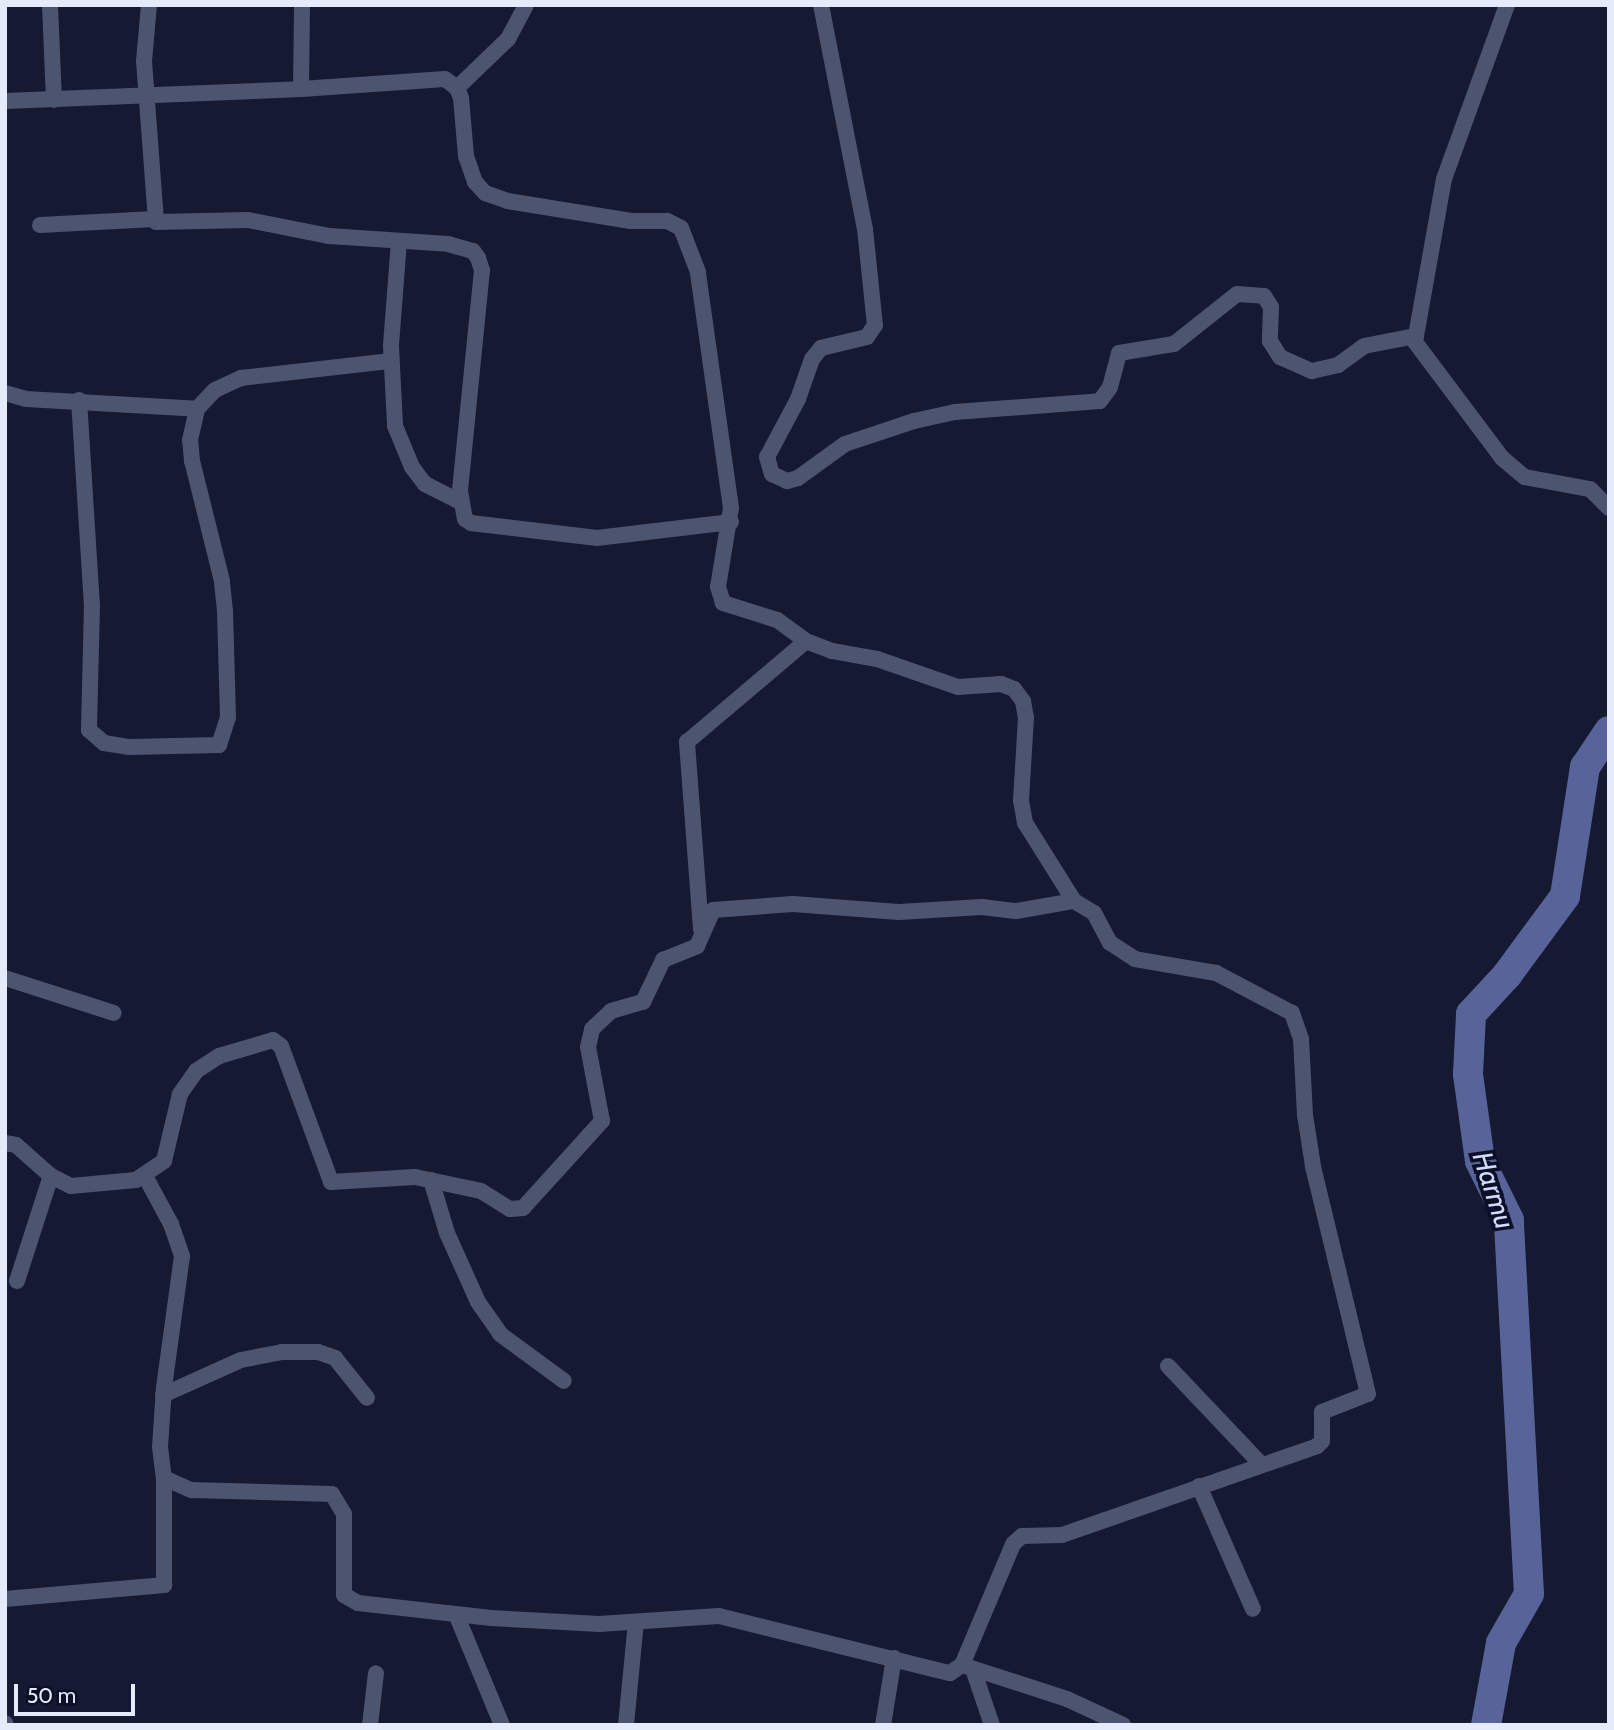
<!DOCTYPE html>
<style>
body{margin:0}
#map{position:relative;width:1614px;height:1730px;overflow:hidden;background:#151931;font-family:Cabin,sans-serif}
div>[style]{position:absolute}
.river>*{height:30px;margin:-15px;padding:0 15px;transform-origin:15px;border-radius:15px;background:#58639a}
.minor>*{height:16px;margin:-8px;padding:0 8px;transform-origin:8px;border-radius:8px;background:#4d5470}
span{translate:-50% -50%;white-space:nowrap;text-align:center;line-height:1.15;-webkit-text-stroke:7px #0c1027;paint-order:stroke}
.water-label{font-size:28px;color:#d3dbfd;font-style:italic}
.frame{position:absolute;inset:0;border:7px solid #e6ebfc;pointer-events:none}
.scale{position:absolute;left:14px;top:1684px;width:121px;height:32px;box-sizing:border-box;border:4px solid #e6ebfc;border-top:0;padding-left:9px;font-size:21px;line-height:24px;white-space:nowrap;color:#e6ebfc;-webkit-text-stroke:5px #0c1027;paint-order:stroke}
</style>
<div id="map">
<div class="river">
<i style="left:1486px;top:1725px;width:83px;rotate:-79.6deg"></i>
<i style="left:1501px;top:1643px;width:56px;rotate:-60.3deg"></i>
<i style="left:1529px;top:1594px;width:375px;rotate:-93.1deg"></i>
<i style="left:1509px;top:1220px;width:66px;rotate:-116.2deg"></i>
<i style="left:1480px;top:1161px;width:88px;rotate:-97.9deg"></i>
<i style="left:1468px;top:1074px;width:60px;rotate:-87.1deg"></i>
<i style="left:1471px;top:1014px;width:53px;rotate:-47.3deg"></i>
<i style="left:1507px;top:975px;width:98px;rotate:-53.7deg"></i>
<i style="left:1565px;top:896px;width:131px;rotate:-81.2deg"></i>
<i style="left:1585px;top:767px;width:43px;rotate:-56.3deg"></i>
</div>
<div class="minor">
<i style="left:50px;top:5px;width:95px;rotate:87.6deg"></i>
<i style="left:149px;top:5px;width:56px;rotate:95.1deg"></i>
<i style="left:144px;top:61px;width:161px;rotate:85.7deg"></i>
<i style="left:156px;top:222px;width:92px;rotate:-1.2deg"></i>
<i style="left:248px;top:220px;width:83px;rotate:11.2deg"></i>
<i style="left:329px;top:236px;width:119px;rotate:3.8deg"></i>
<i style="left:448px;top:244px;width:26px;rotate:16deg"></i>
<i style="left:473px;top:251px;width:9px;rotate:54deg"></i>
<i style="left:478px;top:258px;width:13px;rotate:72deg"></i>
<i style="left:482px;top:270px;width:222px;rotate:95.7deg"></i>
<i style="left:460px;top:491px;width:28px;rotate:80deg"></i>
<i style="left:465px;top:519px;width:7px;rotate:34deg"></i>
<i style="left:471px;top:523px;width:127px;rotate:6.8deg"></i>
<i style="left:597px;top:538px;width:135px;rotate:-6.8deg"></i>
<i style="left:821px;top:5px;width:228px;rotate:78.9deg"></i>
<i style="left:865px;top:229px;width:97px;rotate:84.1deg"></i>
<i style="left:875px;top:325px;width:14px;rotate:124deg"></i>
<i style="left:867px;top:337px;width:47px;rotate:166.6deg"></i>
<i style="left:821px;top:348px;width:14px;rotate:129deg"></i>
<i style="left:812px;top:359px;width:42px;rotate:109.3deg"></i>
<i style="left:798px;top:399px;width:66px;rotate:118.1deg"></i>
<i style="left:767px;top:457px;width:18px;rotate:74deg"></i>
<i style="left:772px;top:474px;width:17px;rotate:25deg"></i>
<i style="left:787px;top:481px;width:11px;rotate:-15deg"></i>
<i style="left:798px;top:478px;width:58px;rotate:-35.9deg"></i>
<i style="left:845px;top:444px;width:73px;rotate:-18.4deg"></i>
<i style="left:914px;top:421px;width:42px;rotate:-12.4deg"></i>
<i style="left:955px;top:412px;width:145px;rotate:-4.3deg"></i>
<i style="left:1100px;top:401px;width:17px;rotate:-54deg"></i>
<i style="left:1110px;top:387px;width:35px;rotate:-75deg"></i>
<i style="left:1119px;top:353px;width:56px;rotate:-9.3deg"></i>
<i style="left:1174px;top:344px;width:80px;rotate:-38.4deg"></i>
<i style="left:1237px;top:294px;width:27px;rotate:4deg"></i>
<i style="left:1264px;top:296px;width:13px;rotate:58deg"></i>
<i style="left:1271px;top:307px;width:34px;rotate:92deg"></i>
<i style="left:1270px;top:341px;width:19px;rotate:58deg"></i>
<i style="left:1280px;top:357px;width:35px;rotate:24deg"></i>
<i style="left:1312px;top:371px;width:27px;rotate:-13deg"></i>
<i style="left:1338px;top:365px;width:32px;rotate:-36deg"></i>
<i style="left:1364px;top:346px;width:53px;rotate:-10.9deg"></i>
<i style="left:1416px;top:336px;width:159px;rotate:-79.9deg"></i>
<i style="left:1444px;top:179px;width:185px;rotate:-70.1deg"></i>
<i style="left:457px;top:88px;width:71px;rotate:-43.9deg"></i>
<i style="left:508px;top:39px;width:38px;rotate:-62deg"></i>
<i style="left:5px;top:101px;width:296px;rotate:-2.3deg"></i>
<i style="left:301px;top:89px;width:84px;rotate:-89.3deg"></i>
<i style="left:40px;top:225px;width:115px;rotate:-3deg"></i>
<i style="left:399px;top:241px;width:105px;rotate:94.4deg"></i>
<i style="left:391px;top:346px;width:80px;rotate:87.1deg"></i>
<i style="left:395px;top:426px;width:44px;rotate:67.5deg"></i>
<i style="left:412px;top:467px;width:21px;rotate:53deg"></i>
<i style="left:425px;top:484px;width:39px;rotate:27deg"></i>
<i style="left:1412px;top:338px;width:150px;rotate:53.1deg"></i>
<i style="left:1502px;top:458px;width:30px;rotate:40deg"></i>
<i style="left:1525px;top:477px;width:66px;rotate:10.5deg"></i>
<i style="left:1590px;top:489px;width:27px;rotate:45deg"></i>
<i style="left:5px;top:393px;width:22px;rotate:16deg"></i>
<i style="left:26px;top:399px;width:171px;rotate:3.3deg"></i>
<i style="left:79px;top:400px;width:205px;rotate:86.4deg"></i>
<i style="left:92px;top:605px;width:125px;rotate:91.4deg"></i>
<i style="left:89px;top:730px;width:20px;rotate:41deg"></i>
<i style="left:104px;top:743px;width:26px;rotate:9deg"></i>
<i style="left:130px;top:747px;width:89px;rotate:-1.3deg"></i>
<i style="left:219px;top:745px;width:28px;rotate:-72deg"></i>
<i style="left:228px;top:718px;width:107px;rotate:-91.6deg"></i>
<i style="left:225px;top:611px;width:30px;rotate:-96deg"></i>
<i style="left:222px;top:581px;width:124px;rotate:-104deg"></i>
<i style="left:192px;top:461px;width:21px;rotate:-95deg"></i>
<i style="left:190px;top:440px;width:32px;rotate:-77deg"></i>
<i style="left:197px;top:409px;width:26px;rotate:-47deg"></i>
<i style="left:215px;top:390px;width:29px;rotate:-25deg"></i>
<i style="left:241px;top:378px;width:151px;rotate:-6.5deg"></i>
<i style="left:701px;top:929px;width:188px;rotate:-94.3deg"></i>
<i style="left:687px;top:742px;width:156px;rotate:-40.3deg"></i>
<i style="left:5px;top:978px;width:114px;rotate:17.8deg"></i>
<i style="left:5px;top:1143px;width:11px;rotate:10deg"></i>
<i style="left:16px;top:1145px;width:47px;rotate:41.5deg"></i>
<i style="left:51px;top:1176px;width:22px;rotate:27deg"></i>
<i style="left:71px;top:1186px;width:65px;rotate:-5.3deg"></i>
<i style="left:136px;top:1180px;width:34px;rotate:-34deg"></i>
<i style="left:164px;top:1161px;width:69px;rotate:-76.6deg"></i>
<i style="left:180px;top:1094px;width:28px;rotate:-55deg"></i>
<i style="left:196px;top:1071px;width:27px;rotate:-33deg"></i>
<i style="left:219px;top:1056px;width:56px;rotate:-16.5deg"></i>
<i style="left:273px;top:1040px;width:10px;rotate:37deg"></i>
<i style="left:281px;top:1046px;width:145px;rotate:69.8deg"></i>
<i style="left:331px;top:1182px;width:84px;rotate:-3.4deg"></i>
<i style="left:415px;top:1177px;width:67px;rotate:12deg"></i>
<i style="left:481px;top:1191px;width:34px;rotate:32deg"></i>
<i style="left:510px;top:1209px;width:13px;rotate:-4deg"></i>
<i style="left:523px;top:1208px;width:118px;rotate:-47.8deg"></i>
<i style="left:602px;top:1121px;width:75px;rotate:-100.7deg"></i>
<i style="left:588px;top:1047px;width:18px;rotate:-77deg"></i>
<i style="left:592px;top:1029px;width:26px;rotate:-43deg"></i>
<i style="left:611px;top:1011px;width:33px;rotate:-16deg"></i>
<i style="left:643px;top:1002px;width:47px;rotate:-64.5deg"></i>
<i style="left:663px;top:960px;width:37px;rotate:-22deg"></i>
<i style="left:697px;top:946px;width:39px;rotate:-66deg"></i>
<i style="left:713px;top:910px;width:80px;rotate:-4.3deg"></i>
<i style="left:793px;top:904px;width:106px;rotate:4.3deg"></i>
<i style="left:899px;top:912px;width:83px;rotate:-3.4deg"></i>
<i style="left:982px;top:907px;width:34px;rotate:7deg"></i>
<i style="left:1016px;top:911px;width:59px;rotate:-9.8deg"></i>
<i style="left:145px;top:1176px;width:55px;rotate:61.6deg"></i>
<i style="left:171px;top:1224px;width:34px;rotate:71deg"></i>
<i style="left:182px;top:1256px;width:132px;rotate:97.8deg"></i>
<i style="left:164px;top:1387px;width:60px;rotate:93.8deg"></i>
<i style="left:160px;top:1447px;width:31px;rotate:83deg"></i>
<i style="left:164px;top:1478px;width:30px;rotate:24deg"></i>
<i style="left:191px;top:1490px;width:141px;rotate:1.6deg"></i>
<i style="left:332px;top:1494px;width:23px;rotate:59deg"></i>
<i style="left:344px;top:1514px;width:81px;rotate:90deg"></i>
<i style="left:344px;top:1595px;width:16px;rotate:30deg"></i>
<i style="left:358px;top:1603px;width:134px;rotate:6.4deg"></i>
<i style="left:491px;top:1618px;width:108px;rotate:3.2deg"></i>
<i style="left:599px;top:1624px;width:120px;rotate:-3.8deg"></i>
<i style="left:719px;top:1616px;width:238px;rotate:13.9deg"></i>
<i style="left:950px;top:1673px;width:14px;rotate:-34deg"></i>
<i style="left:962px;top:1665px;width:131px;rotate:-67.1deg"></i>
<i style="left:1013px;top:1544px;width:12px;rotate:-42deg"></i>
<i style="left:1022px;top:1536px;width:40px;rotate:-1.4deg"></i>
<i style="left:1062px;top:1535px;width:270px;rotate:-19.2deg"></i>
<i style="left:1317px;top:1446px;width:7px;rotate:-45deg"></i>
<i style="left:1322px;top:1441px;width:29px;rotate:-90deg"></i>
<i style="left:1322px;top:1412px;width:49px;rotate:-21.4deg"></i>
<i style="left:1368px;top:1394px;width:235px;rotate:-103.6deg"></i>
<i style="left:1313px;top:1166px;width:52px;rotate:-98.9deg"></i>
<i style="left:1305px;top:1115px;width:76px;rotate:-93deg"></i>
<i style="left:1301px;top:1039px;width:28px;rotate:-109deg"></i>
<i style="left:1292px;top:1013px;width:86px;rotate:-152.2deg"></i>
<i style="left:1216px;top:973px;width:82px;rotate:-170.2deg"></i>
<i style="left:1135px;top:959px;width:30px;rotate:-147deg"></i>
<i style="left:1110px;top:943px;width:34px;rotate:-118deg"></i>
<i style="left:1094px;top:913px;width:23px;rotate:-149deg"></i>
<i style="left:1074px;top:901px;width:92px;rotate:-122.1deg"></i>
<i style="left:1025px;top:823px;width:22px;rotate:-100deg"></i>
<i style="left:1021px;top:801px;width:83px;rotate:-86.6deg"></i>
<i style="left:1026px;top:718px;width:17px;rotate:-100deg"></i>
<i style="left:1023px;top:701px;width:15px;rotate:-127deg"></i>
<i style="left:1014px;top:689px;width:14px;rotate:-159deg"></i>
<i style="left:1001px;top:684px;width:43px;rotate:176deg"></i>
<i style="left:958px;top:687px;width:86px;rotate:-160.9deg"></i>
<i style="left:877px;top:659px;width:46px;rotate:-169.9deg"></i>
<i style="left:832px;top:651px;width:28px;rotate:-159deg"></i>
<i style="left:806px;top:641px;width:36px;rotate:-144deg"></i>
<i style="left:777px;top:620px;width:57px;rotate:-162.5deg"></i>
<i style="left:723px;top:603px;width:17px;rotate:-107deg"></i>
<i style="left:718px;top:587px;width:80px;rotate:-80.7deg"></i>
<i style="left:731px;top:508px;width:238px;rotate:-98deg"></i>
<i style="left:698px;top:272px;width:47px;rotate:-111.1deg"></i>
<i style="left:681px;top:228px;width:16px;rotate:-153deg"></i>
<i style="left:667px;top:221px;width:36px;rotate:180deg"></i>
<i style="left:631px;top:221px;width:125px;rotate:-170.8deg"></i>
<i style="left:508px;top:201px;width:24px;rotate:-161deg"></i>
<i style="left:485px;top:193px;width:15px;rotate:-132deg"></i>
<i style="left:475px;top:182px;width:28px;rotate:-109deg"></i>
<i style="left:466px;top:156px;width:58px;rotate:-94.9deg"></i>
<i style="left:461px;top:98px;width:11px;rotate:-112deg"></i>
<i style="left:457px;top:88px;width:15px;rotate:-143deg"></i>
<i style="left:445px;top:79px;width:144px;rotate:176deg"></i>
<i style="left:431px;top:1180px;width:55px;rotate:73.2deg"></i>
<i style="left:447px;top:1233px;width:76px;rotate:65.8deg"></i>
<i style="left:478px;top:1302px;width:39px;rotate:55deg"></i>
<i style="left:500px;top:1334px;width:79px;rotate:36.3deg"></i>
<i style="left:17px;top:1281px;width:110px;rotate:-72.1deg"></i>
<i style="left:1168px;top:1366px;width:135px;rotate:46.5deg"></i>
<i style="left:163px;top:1395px;width:85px;rotate:-24.2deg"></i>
<i style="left:241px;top:1360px;width:42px;rotate:-11deg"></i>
<i style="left:282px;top:1352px;width:36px"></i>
<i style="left:318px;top:1352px;width:18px;rotate:19deg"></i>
<i style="left:335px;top:1358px;width:51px;rotate:51.3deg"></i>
<i style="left:1199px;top:1486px;width:134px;rotate:66.3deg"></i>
<i style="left:5px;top:1599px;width:160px;rotate:-5deg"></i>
<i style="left:164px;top:1585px;width:107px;rotate:-90deg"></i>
<i style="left:456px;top:1614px;width:120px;rotate:67.5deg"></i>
<i style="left:962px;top:1665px;width:110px;rotate:17.9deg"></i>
<i style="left:1067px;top:1699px;width:62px;rotate:24.9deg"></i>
<i style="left:973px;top:1669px;width:59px;rotate:71.3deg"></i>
<i style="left:5px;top:1723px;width:2px;rotate:63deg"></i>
<i style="left:370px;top:1725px;width:52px;rotate:-83.4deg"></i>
<i style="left:626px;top:1725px;width:103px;rotate:-84.5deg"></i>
<i style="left:883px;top:1725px;width:68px;rotate:-80.7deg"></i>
</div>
<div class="water-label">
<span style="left:1494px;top:1190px;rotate:72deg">Harmu</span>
</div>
<div class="frame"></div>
<div class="scale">50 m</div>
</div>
